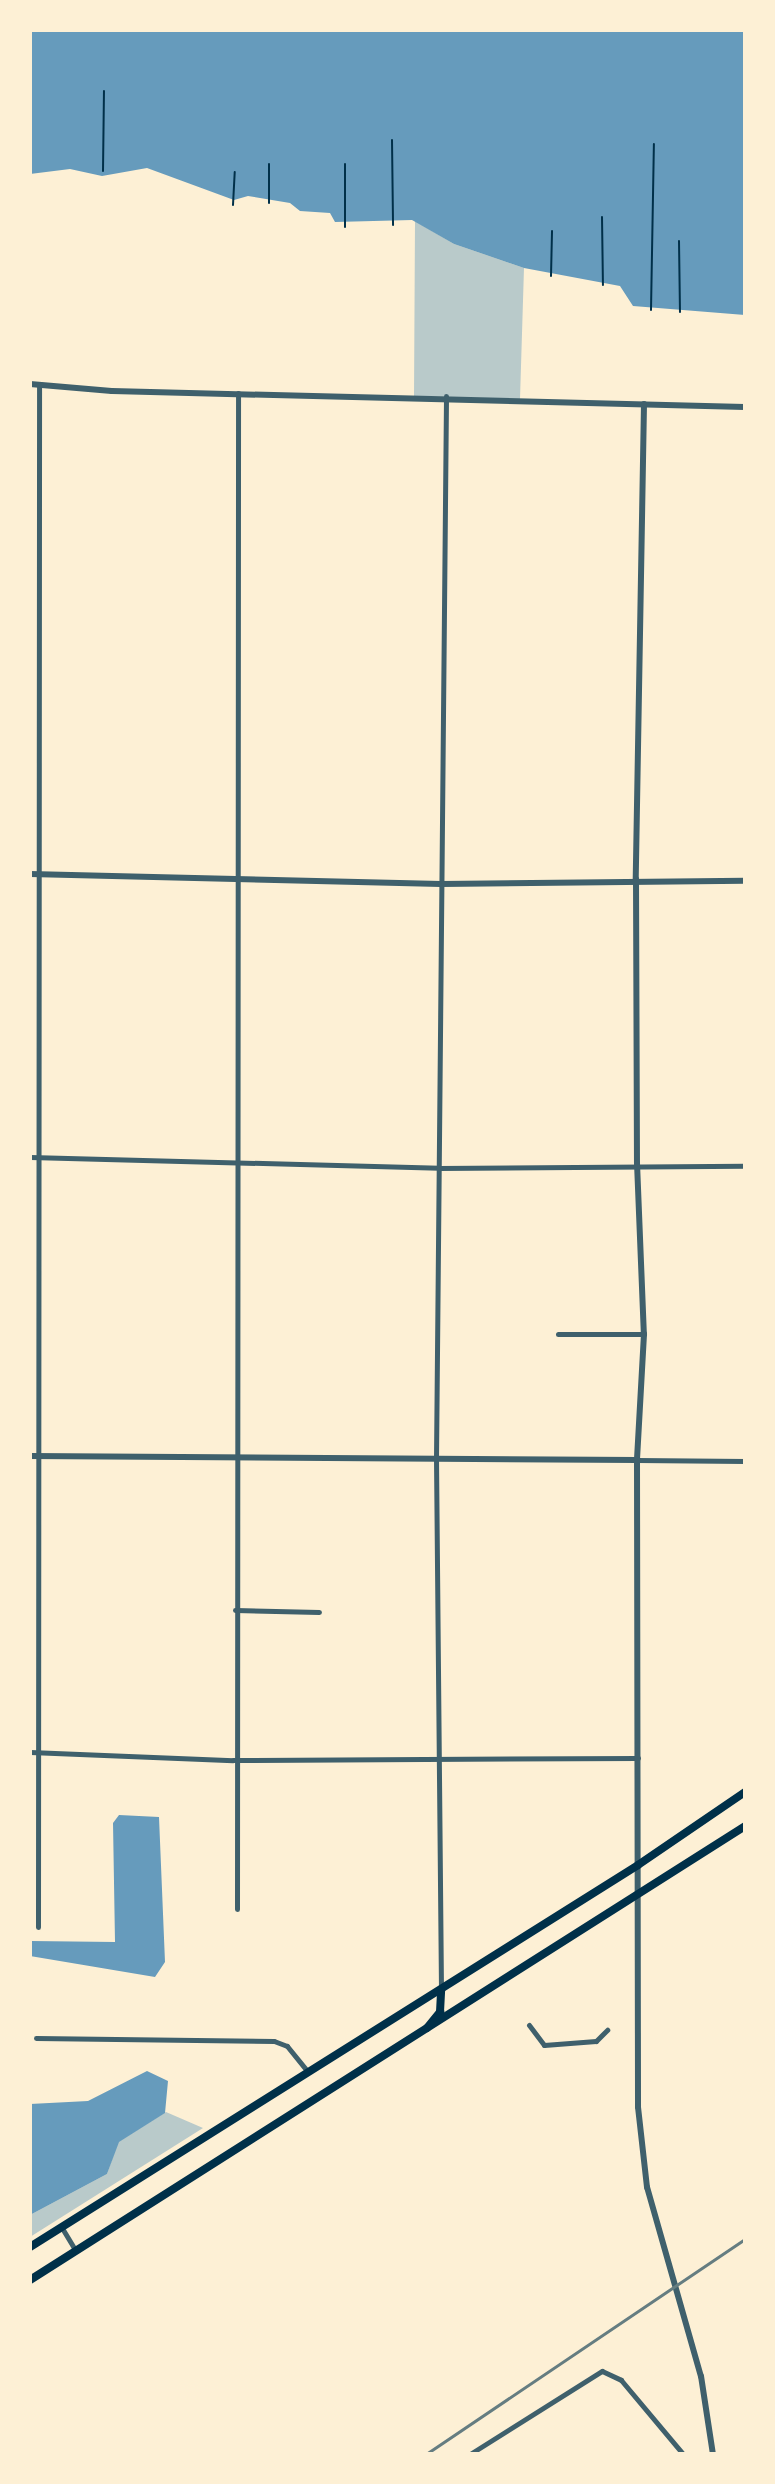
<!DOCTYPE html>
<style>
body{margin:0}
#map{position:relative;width:775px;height:2484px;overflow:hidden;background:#fdf0d5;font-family:"IBM Plex Sans",sans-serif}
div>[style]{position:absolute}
.green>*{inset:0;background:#b9caca}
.water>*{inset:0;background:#669bbc}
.path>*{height:2px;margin:-1px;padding:0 1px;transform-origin:1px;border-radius:1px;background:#003049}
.minor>*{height:5px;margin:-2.5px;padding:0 2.5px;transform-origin:2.5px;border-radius:2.5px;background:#3f606c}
.tertiary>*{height:6px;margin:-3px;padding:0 3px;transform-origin:3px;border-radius:3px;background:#3f606c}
.primary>*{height:8px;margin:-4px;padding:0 4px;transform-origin:4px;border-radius:4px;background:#003049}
.rail>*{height:3px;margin:-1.5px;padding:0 1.5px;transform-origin:1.5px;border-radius:1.5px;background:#657d81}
span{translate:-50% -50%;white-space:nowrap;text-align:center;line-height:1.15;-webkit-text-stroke:6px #fdf0d5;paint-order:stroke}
.frame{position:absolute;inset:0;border:32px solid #fdf0d5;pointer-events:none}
</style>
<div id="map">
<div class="green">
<i style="clip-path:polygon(415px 221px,454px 244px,524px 268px,520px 399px,414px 396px)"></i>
<i style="clip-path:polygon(166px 2112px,203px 2128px,30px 2237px,30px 2215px,107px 2174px,118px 2142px)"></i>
</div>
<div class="water">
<i style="clip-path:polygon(30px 30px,745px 30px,745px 315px,633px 306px,620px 286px,524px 268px,454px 244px,412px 220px,335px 222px,330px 213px,300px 211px,290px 203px,248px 196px,234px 200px,147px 168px,102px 176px,70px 169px,30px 174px)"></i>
<i style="clip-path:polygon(119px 1815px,159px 1817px,165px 1962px,155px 1977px,30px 1956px,30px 1941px,115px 1942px,113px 1823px)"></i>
<i style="clip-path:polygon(147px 2071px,168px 2081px,165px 2113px,119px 2142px,107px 2174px,30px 2215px,30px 2104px,88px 2101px)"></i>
</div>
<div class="path">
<i style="left:392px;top:140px;width:85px;rotate:89.3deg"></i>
<i style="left:345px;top:164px;width:63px;rotate:90deg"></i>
<i style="left:103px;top:171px;width:80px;rotate:-89.3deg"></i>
<i style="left:269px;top:203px;width:39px;rotate:-90deg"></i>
<i style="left:233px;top:205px;width:33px;rotate:-87deg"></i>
<i style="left:602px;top:217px;width:68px;rotate:89.2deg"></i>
<i style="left:679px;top:241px;width:71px;rotate:89.2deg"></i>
<i style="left:551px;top:276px;width:45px;rotate:-88.7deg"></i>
<i style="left:651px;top:310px;width:166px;rotate:-89deg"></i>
</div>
<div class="minor">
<i style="left:30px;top:1157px;width:409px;rotate:1.5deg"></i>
<i style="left:439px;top:1168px;width:306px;rotate:-0.4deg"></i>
<i style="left:558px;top:1334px;width:86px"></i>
<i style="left:637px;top:1460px;width:108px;rotate:0.5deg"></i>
<i style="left:235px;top:1610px;width:84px;rotate:1.4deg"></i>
<i style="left:30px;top:1752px;width:203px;rotate:2.3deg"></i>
<i style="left:233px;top:1760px;width:405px;rotate:-0.3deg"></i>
<i style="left:237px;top:1909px;width:1516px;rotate:-89.96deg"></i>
<i style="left:38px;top:1927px;width:1543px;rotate:-89.96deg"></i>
<i style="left:441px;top:1989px;width:530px;rotate:-90.54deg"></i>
<i style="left:436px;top:1459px;width:1063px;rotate:-89.46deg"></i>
<i style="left:529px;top:2025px;width:25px;rotate:53deg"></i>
<i style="left:544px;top:2045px;width:52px;rotate:-4.4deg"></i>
<i style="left:596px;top:2041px;width:16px;rotate:-45deg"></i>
<i style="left:36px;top:2038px;width:238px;rotate:0.7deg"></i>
<i style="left:274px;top:2041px;width:14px;rotate:21deg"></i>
<i style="left:287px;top:2046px;width:33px;rotate:51deg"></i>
<i style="left:62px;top:2228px;width:26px;rotate:59deg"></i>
<i style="left:470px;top:2454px;width:156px;rotate:-32.2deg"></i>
<i style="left:602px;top:2371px;width:21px;rotate:25deg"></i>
<i style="left:621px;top:2380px;width:97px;rotate:50deg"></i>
</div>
<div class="tertiary">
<i style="left:30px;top:384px;width:82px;rotate:4.9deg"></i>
<i style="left:112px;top:391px;width:633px;rotate:1.45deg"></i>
<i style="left:644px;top:404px;width:475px;rotate:91deg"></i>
<i style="left:636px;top:879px;width:284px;rotate:89.8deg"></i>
<i style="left:637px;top:1163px;width:171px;rotate:87.7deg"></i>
<i style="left:644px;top:1334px;width:126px;rotate:93.2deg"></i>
<i style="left:637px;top:1460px;width:647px;rotate:89.91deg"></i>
<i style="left:638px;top:2107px;width:81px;rotate:83.6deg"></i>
<i style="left:647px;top:2187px;width:197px;rotate:74.1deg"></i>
<i style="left:701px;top:2376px;width:79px;rotate:81.3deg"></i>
<i style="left:30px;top:874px;width:411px;rotate:1.4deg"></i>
<i style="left:441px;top:884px;width:304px;rotate:-0.6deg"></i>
<i style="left:30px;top:1456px;width:607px;rotate:0.38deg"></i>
</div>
<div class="primary">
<i style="left:427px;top:2028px;width:21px;rotate:-51deg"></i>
<i style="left:440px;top:2012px;width:22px;rotate:-87deg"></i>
<i style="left:30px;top:2247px;width:718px;rotate:-32.14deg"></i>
<i style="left:638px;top:1865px;width:130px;rotate:-34.3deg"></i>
<i style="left:30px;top:2280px;width:847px;rotate:-32.41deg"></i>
</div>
<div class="rail">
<i style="left:426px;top:2454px;width:385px;rotate:-34deg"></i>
</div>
<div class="frame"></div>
</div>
